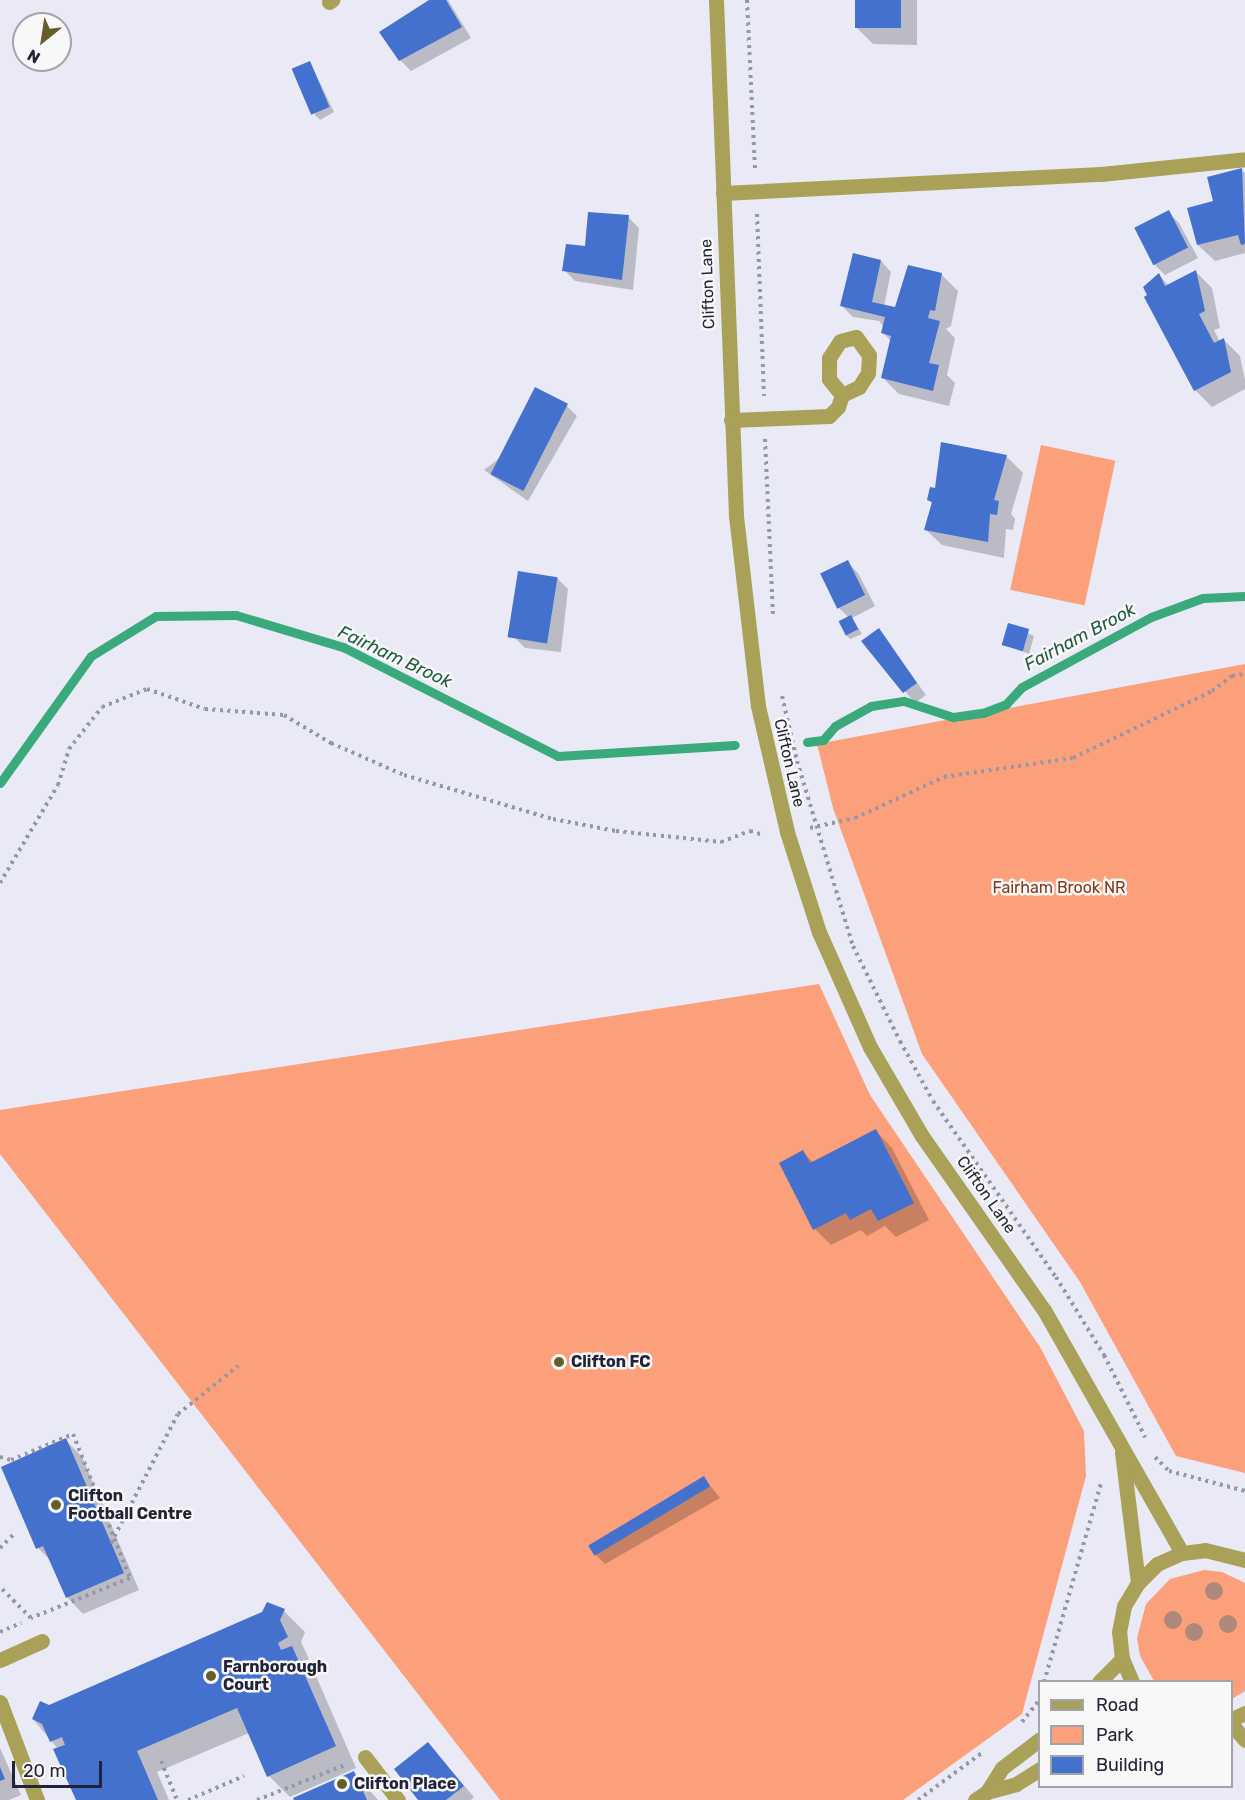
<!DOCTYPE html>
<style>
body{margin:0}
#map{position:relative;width:1245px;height:1800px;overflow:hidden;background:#e9eaf6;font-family:Rubik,sans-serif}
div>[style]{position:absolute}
.green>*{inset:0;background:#fba07b;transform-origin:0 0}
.shadow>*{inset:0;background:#0003}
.stream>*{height:9px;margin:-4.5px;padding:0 4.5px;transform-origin:4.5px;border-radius:4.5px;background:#3aa97c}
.building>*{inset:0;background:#4371cd;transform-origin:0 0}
.path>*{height:4px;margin-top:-2px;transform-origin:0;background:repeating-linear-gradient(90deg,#9596a6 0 3px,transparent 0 7.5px)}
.minor>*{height:15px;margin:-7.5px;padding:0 7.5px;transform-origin:7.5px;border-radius:7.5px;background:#aaa158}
.trees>*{width:18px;height:18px;margin:-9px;border-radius:50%;background:#af887c}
.dots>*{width:16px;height:16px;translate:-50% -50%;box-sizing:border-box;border:3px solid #f8f8f8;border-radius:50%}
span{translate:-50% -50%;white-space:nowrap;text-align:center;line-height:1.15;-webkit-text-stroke:5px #f8f8f8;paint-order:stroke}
.street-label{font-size:16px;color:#222338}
.park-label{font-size:16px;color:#803818}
.poi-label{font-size:16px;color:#222338;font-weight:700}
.left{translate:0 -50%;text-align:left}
.water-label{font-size:18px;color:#235c44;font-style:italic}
.legend{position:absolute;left:1038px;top:1680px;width:195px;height:108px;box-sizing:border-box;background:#f8f8f8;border:2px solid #a2a3ab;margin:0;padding:8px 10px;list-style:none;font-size:18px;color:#222338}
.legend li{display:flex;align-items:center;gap:12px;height:30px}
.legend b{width:30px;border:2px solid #a2a3ab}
.north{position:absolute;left:12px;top:12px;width:60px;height:60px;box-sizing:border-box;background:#f8f8f8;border:2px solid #a2a3ab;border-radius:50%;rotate:210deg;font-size:16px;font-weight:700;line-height:24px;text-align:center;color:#222338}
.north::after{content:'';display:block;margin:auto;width:21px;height:27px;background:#655e2b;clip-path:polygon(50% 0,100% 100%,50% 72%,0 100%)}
.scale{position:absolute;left:12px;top:1761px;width:90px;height:27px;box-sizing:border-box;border:3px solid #222338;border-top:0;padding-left:8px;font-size:18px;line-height:21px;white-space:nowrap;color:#222338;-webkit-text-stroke:4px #f8f8f8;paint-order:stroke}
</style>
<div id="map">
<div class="green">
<i style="left:1041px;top:445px;width:76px;height:148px;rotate:12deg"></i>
<i style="clip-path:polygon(1245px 664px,1245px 1473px,1176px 1456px,1080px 1282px,922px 1054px,833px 808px,817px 744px)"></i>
<i style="clip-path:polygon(819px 984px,870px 1095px,1040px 1347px,1084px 1431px,1086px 1476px,1022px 1714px,903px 1800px,500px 1800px,0 1154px,0 1110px)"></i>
<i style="clip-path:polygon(1204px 1570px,1222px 1572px,1245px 1583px,1245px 1691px,1232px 1699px,1232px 1682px,1154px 1681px,1140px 1656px,1137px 1638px,1146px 1604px,1170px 1579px)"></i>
</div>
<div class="shadow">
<i style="clip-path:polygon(432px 0,448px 0,471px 38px,411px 71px,400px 60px)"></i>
<i style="clip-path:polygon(856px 0,917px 0,917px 45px,873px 44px,856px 27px)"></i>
<i style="clip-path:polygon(310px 62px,334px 112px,320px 120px,315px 115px)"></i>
<i style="clip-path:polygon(1241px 170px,1245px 173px,1245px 253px,1215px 261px,1198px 245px,1215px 202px)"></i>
<i style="clip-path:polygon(1168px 212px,1179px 223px,1198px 258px,1165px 275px,1154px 264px)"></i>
<i style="clip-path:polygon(628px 217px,639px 228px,633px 290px,575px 281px,564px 270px)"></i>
<i style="clip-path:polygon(881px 261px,891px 272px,884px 306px,896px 309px,941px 274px,958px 291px,951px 326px,946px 329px,955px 338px,947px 375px,955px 383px,949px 406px,899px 394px,883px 378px,892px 342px,883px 333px,884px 327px,879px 321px,853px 317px,842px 306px)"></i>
<i style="clip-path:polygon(1196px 272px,1212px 288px,1220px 328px,1214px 330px,1220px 342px,1224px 340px,1240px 356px,1245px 380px,1245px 389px,1212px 407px,1195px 390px,1159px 275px,1169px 286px)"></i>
<i style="clip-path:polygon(567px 406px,577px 416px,528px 501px,484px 470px)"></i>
<i style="clip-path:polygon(1006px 456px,1023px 473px,1011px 514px,1015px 519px,1013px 530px,1006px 529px,1004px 558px,942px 545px,925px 529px,933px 504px,928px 500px,937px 489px)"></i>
<i style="clip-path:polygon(847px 562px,858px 573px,875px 606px,852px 618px,862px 634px,850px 639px,845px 634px,849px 618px,839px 608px)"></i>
<i style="clip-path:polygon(557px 578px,568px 589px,561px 652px,525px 648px,514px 637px)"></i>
<i style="clip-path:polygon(1009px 625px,1034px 636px,1029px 654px,1004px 645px)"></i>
<i style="clip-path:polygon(879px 630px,926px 695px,915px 703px,863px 641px)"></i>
<i style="clip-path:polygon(876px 1131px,892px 1148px,929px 1220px,896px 1237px,885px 1226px,867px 1236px,861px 1230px,831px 1245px,815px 1229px,803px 1152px,814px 1163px)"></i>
<i style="clip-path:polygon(66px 1440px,82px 1457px,139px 1590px,83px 1614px,67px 1597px,52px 1562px,38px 1548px,3px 1467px)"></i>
<i style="clip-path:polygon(704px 1478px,720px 1498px,605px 1564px,594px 1553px)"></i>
<i style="clip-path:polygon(284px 1611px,305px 1632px,301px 1642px,309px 1659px,305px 1661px,313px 1669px,356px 1768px,290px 1797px,269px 1776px,249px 1733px,157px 1772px,169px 1800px,77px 1800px,58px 1749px,33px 1719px,49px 1707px)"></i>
<i style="clip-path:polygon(428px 1744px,474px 1797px,471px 1800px,420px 1800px)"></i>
<i style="clip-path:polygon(0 1748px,21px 1795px,9px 1800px,0 1800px)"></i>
<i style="clip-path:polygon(354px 1773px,378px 1800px,295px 1800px)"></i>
</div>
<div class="stream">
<i style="left:807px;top:742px;width:16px;rotate:-7deg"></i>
<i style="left:823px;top:740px;width:18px;rotate:-49deg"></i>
<i style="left:835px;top:726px;width:41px;rotate:-29.1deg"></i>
<i style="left:871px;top:706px;width:33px;rotate:-9deg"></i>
<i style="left:904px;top:701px;width:52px;rotate:18.1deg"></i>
<i style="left:953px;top:717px;width:30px;rotate:-8deg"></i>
<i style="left:983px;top:713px;width:25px;rotate:-21deg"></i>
<i style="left:1006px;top:704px;width:23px;rotate:-47deg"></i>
<i style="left:1022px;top:687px;width:147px;rotate:-28.5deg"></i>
<i style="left:1151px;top:617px;width:55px;rotate:-20.1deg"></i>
<i style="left:1203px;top:598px;width:42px;rotate:-2.7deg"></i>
<i style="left:0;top:783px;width:156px;rotate:-54.4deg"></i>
<i style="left:91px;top:656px;width:76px;rotate:-31.6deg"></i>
<i style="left:156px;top:616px;width:80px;rotate:-0.7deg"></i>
<i style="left:236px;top:615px;width:112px;rotate:16.7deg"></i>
<i style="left:343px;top:647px;width:241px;rotate:26.9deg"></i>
<i style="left:558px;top:756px;width:177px;rotate:-3.6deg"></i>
</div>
<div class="building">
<i style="clip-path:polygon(429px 0,446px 0,462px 27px,399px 61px,379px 32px)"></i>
<i style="left:855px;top:0;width:46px;height:28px"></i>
<i style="left:310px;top:61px;width:50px;height:20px;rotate:67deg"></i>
<i style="clip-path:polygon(1242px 168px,1245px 244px,1241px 245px,1238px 235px,1197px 245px,1187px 208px,1213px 201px,1207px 177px)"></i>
<i style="left:1169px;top:210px;width:42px;height:39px;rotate:63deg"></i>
<i style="clip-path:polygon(588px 212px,629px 215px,622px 280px,562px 271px,566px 244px,585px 246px)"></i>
<i style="clip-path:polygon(853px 253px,881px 260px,872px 302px,895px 307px,908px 265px,942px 273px,935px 311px,930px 310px,928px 318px,940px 321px,929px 363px,939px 365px,933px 391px,881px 378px,891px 336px,881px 333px,885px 317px,840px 306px)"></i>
<i style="clip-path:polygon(1196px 270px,1205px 311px,1199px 314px,1214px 343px,1224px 338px,1231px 372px,1194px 391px,1144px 297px,1147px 295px,1143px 287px,1159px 273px,1165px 286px)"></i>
<i style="left:535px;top:387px;width:37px;height:98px;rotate:27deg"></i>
<i style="clip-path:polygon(941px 442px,1007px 455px,994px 500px,999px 501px,997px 515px,990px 514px,988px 542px,924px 530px,932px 502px,927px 500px,930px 487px,935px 488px)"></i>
<i style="left:848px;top:560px;width:39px;height:31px;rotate:64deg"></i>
<i style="left:518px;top:571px;width:40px;height:67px;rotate:9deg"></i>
<i style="left:851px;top:615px;width:16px;height:14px;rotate:63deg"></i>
<i style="left:1008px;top:623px;width:22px;height:23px;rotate:16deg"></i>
<i style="clip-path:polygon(879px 628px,917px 683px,903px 693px,861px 641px)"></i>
<i style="clip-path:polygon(876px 1129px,914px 1203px,878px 1221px,871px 1209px,850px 1220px,846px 1213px,813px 1230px,779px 1163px,803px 1150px,810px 1163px)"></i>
<i style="clip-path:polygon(66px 1438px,124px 1573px,66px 1598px,43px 1546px,36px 1549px,1px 1467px)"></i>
<i style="left:704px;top:1476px;width:12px;height:135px;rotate:59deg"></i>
<i style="clip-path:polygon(267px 1602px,285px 1609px,280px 1620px,288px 1637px,278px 1643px,281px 1650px,292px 1646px,336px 1746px,267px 1777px,237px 1708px,137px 1751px,158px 1800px,76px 1800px,53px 1749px,65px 1745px,62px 1737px,50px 1742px,42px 1724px,32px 1719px,40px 1701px,49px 1705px,262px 1612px)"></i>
<i style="clip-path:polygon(428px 1742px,464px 1786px,446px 1800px,418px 1800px,394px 1769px)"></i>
<i style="clip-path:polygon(0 1767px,5px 1779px,0 1781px)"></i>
<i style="clip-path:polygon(354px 1771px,367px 1800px,294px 1800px,293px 1798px)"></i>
</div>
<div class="path">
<i style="left:747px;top:0;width:171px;rotate:87.3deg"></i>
<i style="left:757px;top:214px;width:182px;rotate:87.8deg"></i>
<i style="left:765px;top:439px;width:175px;rotate:87.4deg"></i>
<i style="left:782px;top:696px;width:67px;rotate:77deg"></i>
<i style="left:797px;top:761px;width:193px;rotate:73.2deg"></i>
<i style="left:853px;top:946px;width:106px;rotate:63.7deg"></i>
<i style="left:900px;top:1041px;width:68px;rotate:61.2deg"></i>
<i style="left:933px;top:1101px;width:215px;rotate:55.1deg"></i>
<i style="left:1056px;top:1277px;width:92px;rotate:58.4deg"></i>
<i style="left:1104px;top:1355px;width:92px;rotate:63.4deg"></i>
<i style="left:810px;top:828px;width:46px;rotate:-12.5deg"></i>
<i style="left:855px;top:818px;width:98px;rotate:-24.7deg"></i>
<i style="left:944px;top:777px;width:130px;rotate:-8.4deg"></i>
<i style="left:1073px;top:758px;width:154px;rotate:-25.7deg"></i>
<i style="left:1212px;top:691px;width:25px;rotate:-37deg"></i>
<i style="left:1232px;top:676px;width:13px;rotate:-9deg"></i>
<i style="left:0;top:883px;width:114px;rotate:-59.4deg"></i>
<i style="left:58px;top:785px;width:38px;rotate:-73deg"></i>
<i style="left:69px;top:749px;width:53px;rotate:-51.8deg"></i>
<i style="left:102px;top:707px;width:48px;rotate:-21.8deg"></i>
<i style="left:147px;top:689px;width:61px;rotate:19deg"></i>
<i style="left:205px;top:709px;width:79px;rotate:4.3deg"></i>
<i style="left:284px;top:715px;width:55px;rotate:30.8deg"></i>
<i style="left:331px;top:743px;width:80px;rotate:23.7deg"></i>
<i style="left:404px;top:775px;width:155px;rotate:16.5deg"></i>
<i style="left:553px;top:819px;width:64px;rotate:10.8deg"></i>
<i style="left:616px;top:831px;width:106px;rotate:6deg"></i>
<i style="left:721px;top:842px;width:31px;rotate:-21deg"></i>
<i style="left:750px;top:831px;width:15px;rotate:16deg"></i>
<i style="left:0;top:1457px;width:11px;rotate:15deg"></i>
<i style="left:11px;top:1460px;width:67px;rotate:-22.8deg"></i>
<i style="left:73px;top:1434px;width:155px;rotate:68.4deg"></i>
<i style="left:130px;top:1578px;width:107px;rotate:158deg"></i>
<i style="left:31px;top:1618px;width:44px;rotate:-135deg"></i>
<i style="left:1155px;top:1457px;width:20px;rotate:45deg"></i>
<i style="left:1169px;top:1471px;width:79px;rotate:14.7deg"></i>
<i style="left:111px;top:1543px;width:145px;rotate:-62.6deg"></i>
<i style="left:178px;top:1414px;width:77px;rotate:-38.7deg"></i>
<i style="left:0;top:1548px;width:21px;rotate:-45deg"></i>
<i style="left:0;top:1632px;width:23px;rotate:-23deg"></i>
<i style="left:1044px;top:1682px;width:207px;rotate:-74deg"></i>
<i style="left:1022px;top:1722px;width:29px;rotate:-52deg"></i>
<i style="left:161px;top:1761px;width:42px;rotate:67.7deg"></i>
<i style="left:188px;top:1800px;width:61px;rotate:-23.2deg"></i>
<i style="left:257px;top:1800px;width:95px;rotate:-21.7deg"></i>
<i style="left:918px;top:1800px;width:81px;rotate:-36.4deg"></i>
</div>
<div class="minor">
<i style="left:716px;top:0;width:516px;rotate:87.78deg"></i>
<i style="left:736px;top:516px;width:191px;rotate:83.4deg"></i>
<i style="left:758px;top:706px;width:129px;rotate:77deg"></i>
<i style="left:787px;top:832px;width:105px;rotate:72.3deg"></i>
<i style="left:819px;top:932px;width:126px;rotate:66.1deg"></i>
<i style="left:870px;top:1047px;width:103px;rotate:59.7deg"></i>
<i style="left:922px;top:1136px;width:213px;rotate:55deg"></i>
<i style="left:1044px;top:1310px;width:279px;rotate:60.4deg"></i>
<i style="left:329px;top:2px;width:4px;rotate:-34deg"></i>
<i style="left:723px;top:193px;width:378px;rotate:-2.9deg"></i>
<i style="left:1101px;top:174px;width:145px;rotate:-5.9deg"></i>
<i style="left:731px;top:420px;width:98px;rotate:-2.3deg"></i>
<i style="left:829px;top:416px;width:13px;rotate:-45deg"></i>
<i style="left:838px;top:407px;width:13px;rotate:-72deg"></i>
<i style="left:842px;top:395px;width:21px;rotate:-129deg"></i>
<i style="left:829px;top:379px;width:21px;rotate:-90deg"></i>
<i style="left:829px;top:358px;width:20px;rotate:-57deg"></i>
<i style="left:840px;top:341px;width:16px;rotate:-14deg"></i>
<i style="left:856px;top:337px;width:22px;rotate:54deg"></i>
<i style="left:869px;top:355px;width:18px;rotate:93deg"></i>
<i style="left:868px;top:373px;width:17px;rotate:123deg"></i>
<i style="left:859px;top:387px;width:19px;rotate:155deg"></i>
<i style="left:1122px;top:1452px;width:132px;rotate:83deg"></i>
<i style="left:0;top:1660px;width:46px;rotate:-24.3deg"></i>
<i style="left:1099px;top:1682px;width:33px;rotate:-45deg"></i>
<i style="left:1132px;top:1682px;width:25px;rotate:-113deg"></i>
<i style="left:1122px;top:1659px;width:27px;rotate:-96deg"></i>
<i style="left:1119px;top:1632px;width:26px;rotate:-79deg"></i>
<i style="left:1124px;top:1606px;width:27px;rotate:-59deg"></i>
<i style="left:1138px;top:1583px;width:27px;rotate:-45deg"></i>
<i style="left:1157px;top:1564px;width:27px;rotate:-24deg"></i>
<i style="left:1182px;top:1553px;width:23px;rotate:-7deg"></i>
<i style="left:1205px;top:1550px;width:41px;rotate:14deg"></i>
<i style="left:0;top:1702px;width:105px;rotate:69.3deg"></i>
<i style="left:1232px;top:1719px;width:14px;rotate:-25deg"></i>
<i style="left:1232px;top:1725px;width:20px;rotate:49deg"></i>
<i style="left:365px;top:1757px;width:54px;rotate:52.5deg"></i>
<i style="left:987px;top:1792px;width:28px;rotate:-58deg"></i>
<i style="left:1002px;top:1768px;width:48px;rotate:-37.3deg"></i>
<i style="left:975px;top:1800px;width:14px;rotate:-34deg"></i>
<i style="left:987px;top:1792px;width:30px;rotate:-15deg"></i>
<i style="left:1016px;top:1784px;width:28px;rotate:-32deg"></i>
</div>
<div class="trees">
<i style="left:1214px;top:1591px"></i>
<i style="left:1173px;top:1620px"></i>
<i style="left:1228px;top:1624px"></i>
<i style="left:1194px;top:1632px"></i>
</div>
<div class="dots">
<i style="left:559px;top:1362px;background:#655e2b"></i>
<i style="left:56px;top:1505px;background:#655e2b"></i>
<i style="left:211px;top:1676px;background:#655e2b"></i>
<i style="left:342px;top:1784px;background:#655e2b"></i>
</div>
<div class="street-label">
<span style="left:708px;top:284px;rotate:-92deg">Clifton Lane</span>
<span style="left:789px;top:763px;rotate:77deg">Clifton Lane</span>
<span style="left:986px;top:1195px;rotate:55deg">Clifton Lane</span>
</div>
<div class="park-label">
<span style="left:1059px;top:888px">Fairham Brook NR</span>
</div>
<div class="poi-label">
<span class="left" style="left:571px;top:1362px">Clifton FC</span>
<span class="left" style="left:68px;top:1505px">Clifton<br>Football Centre</span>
<span class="left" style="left:223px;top:1676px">Farnborough<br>Court</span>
<span class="left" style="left:354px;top:1784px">Clifton Place</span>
</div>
<div class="water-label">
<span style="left:1080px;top:637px;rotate:-28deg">Fairham Brook</span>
<span style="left:395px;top:657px;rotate:25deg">Fairham Brook</span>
</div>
<ul class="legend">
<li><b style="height:8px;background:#aaa158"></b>Road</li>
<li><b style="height:16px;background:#fba07b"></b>Park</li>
<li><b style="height:16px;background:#4371cd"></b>Building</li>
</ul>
<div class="north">N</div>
<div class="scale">20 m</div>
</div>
